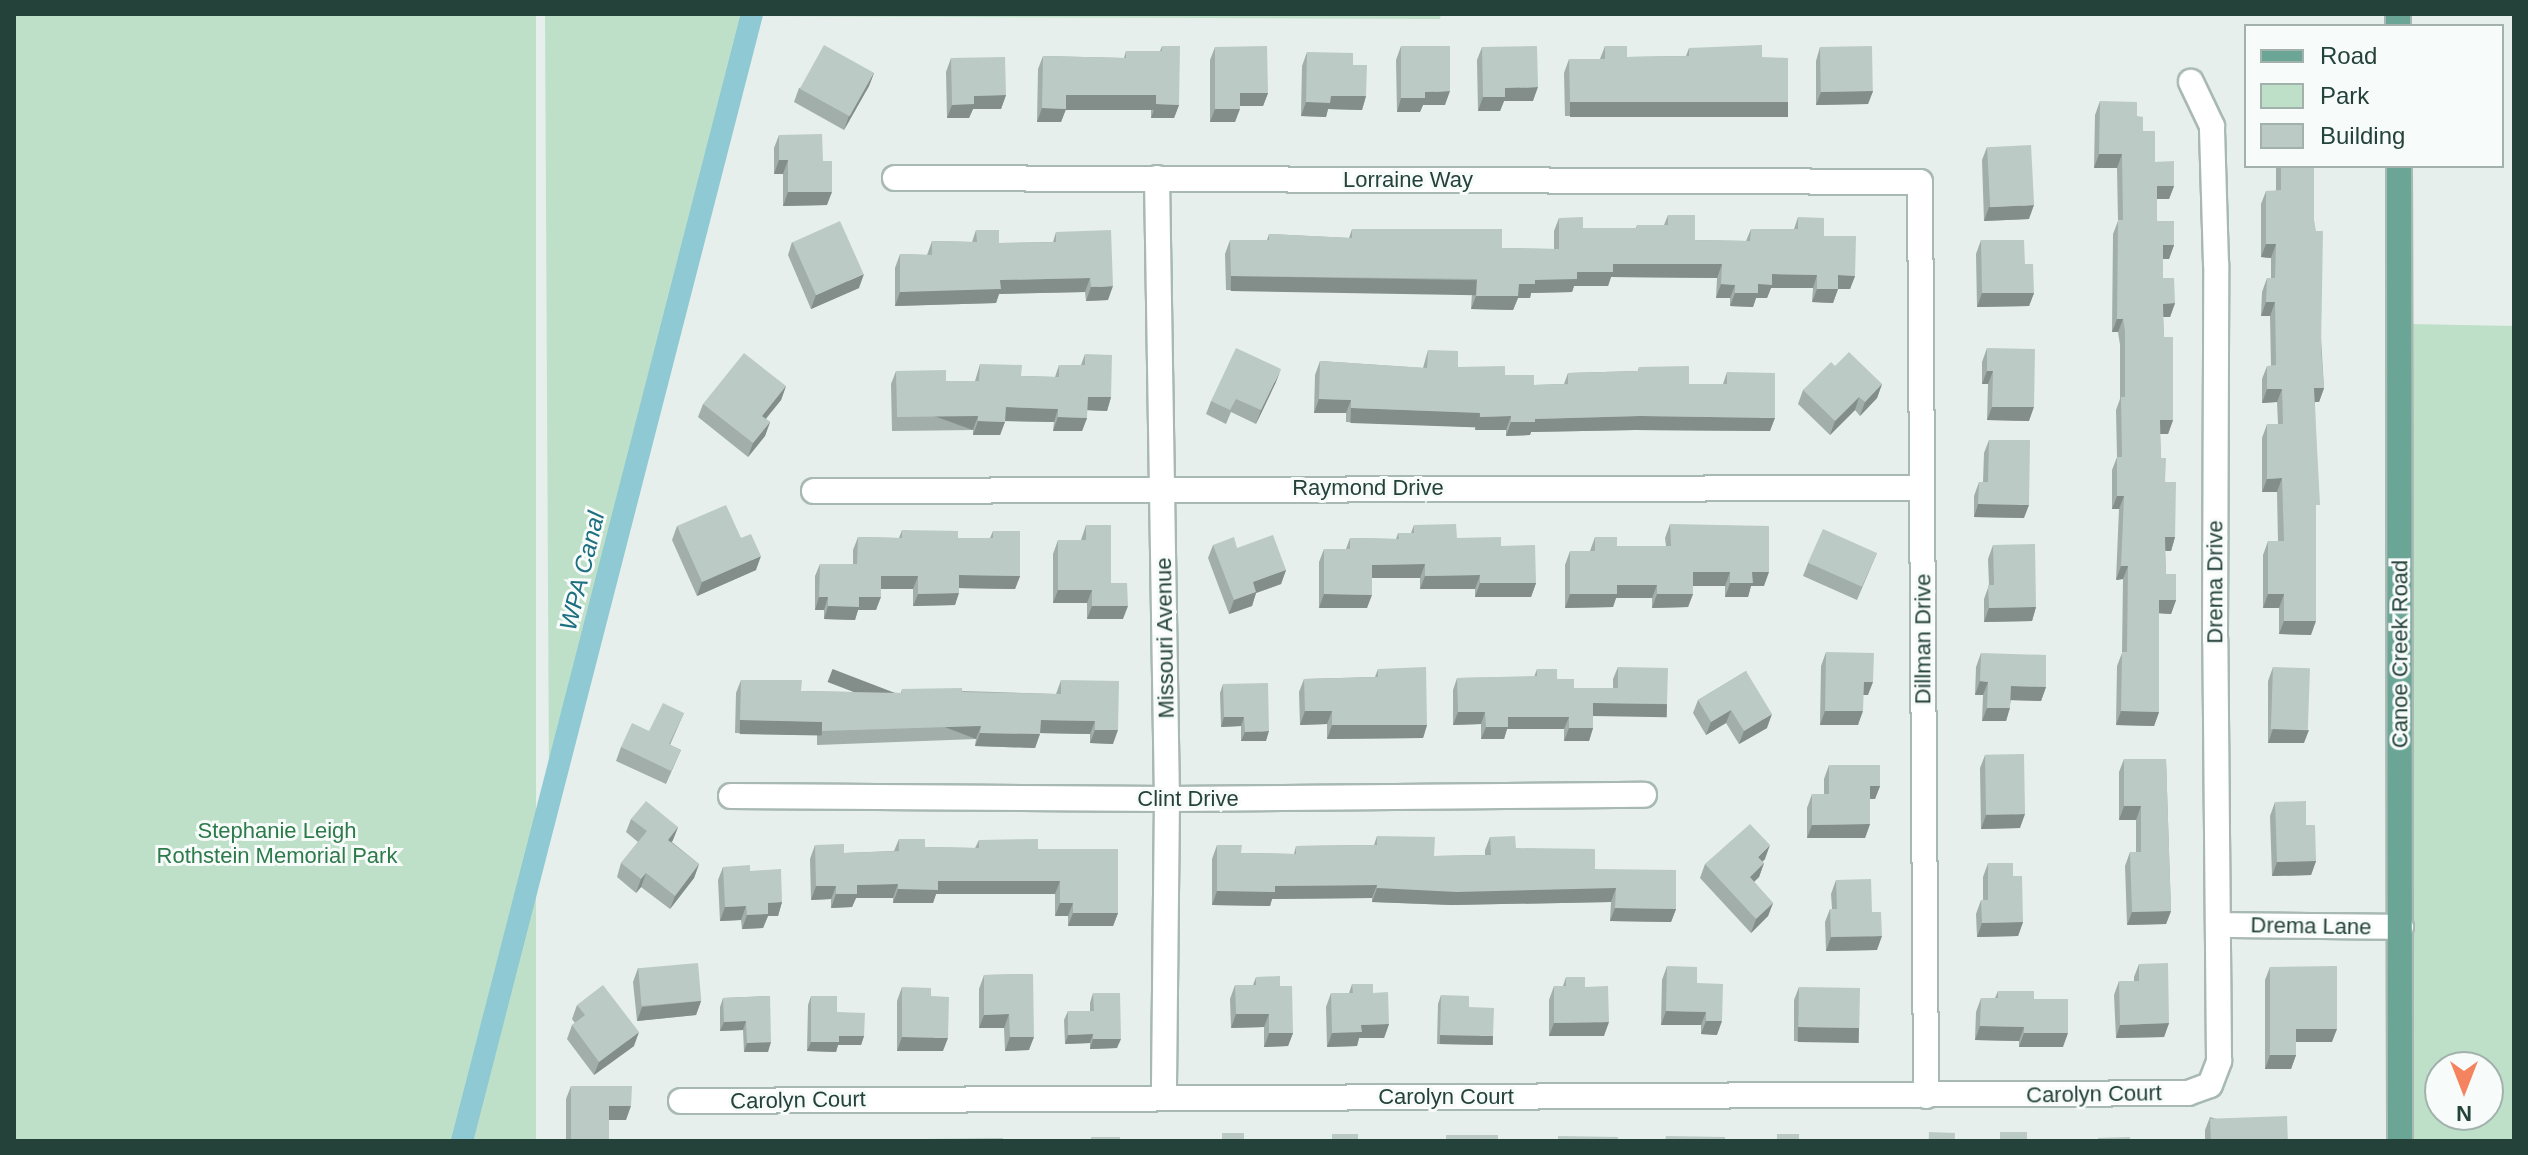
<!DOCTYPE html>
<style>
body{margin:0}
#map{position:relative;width:2528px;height:1155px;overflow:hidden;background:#e6efeb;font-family:Arial,sans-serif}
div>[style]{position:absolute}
.green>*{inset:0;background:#bfe0c8;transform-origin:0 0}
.canal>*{height:22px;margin:-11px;padding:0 11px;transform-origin:11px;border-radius:11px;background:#8ec9d4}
.roads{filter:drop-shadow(2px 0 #a8b8b2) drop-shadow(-2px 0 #a8b8b2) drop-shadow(0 2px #a8b8b2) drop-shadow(0 -2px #a8b8b2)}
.minor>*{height:24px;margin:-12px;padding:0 12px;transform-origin:12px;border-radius:12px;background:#fff}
.major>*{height:24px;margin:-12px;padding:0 12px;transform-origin:12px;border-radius:12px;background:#6aa596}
.wall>*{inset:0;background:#a1aea9}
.shaded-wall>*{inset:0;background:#838d89;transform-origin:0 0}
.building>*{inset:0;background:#bbcac4;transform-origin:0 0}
span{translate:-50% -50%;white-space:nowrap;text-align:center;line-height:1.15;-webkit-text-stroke:6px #f7fbf9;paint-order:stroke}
.street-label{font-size:22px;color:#24423a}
.park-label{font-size:22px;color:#2d7a4b}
.water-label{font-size:24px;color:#1c6f80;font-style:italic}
.frame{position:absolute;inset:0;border:16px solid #24423a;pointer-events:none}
.legend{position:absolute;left:2244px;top:24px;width:260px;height:144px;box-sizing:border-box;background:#f7fbf9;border:2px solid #a3b1ad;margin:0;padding:10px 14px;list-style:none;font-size:24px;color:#24423a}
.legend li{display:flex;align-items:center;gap:16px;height:40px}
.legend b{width:40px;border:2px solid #a3b1ad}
.north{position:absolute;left:2424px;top:1051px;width:80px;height:80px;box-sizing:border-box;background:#f7fbf9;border:2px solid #a3b1ad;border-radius:50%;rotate:180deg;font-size:22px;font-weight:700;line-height:32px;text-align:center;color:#24423a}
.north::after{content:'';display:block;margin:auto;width:28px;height:36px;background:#f4845f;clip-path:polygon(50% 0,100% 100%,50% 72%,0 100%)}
</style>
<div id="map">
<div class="green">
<i style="left:14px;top:14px;width:522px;height:1127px"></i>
<i style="clip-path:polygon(545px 14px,1441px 14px,1440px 19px,748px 16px,549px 783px)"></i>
<i style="clip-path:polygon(evenodd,2410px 324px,2514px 326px,2514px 1141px,2411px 1141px,2410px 324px,2440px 1067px,2488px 1067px,2488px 1115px,2440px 1115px,2440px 1067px)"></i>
</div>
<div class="canal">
<i style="left:462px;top:1141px;width:1164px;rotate:-75.57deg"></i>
</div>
<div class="roads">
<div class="minor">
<i style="left:895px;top:178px;width:1025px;rotate:0.22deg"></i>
<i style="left:1920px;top:182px;width:914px;rotate:89.62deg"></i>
<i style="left:1157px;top:178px;width:621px;rotate:89.08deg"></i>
<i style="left:1167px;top:799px;width:298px;rotate:90.6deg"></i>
<i style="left:814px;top:491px;width:1108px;rotate:-0.16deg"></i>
<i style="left:731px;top:796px;width:436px;rotate:0.4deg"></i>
<i style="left:1167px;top:799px;width:477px;rotate:-0.5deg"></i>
<i style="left:2220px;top:925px;width:181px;rotate:0.6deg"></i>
<i style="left:681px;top:1101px;width:1507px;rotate:-0.3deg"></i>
<i style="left:2188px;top:1093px;width:23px;rotate:-20deg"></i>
<i style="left:2210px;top:1085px;width:26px;rotate:-69deg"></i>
<i style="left:2219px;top:1061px;width:421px;rotate:-90.5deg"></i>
<i style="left:2215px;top:640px;width:376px;rotate:-89.8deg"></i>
<i style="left:2216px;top:264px;width:138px;rotate:-91.7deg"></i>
<i style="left:2212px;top:126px;width:49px;rotate:-115.5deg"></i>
</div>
<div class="major">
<i style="left:2398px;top:14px;width:12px;rotate:90deg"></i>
<i style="left:2399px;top:166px;width:975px;rotate:89.94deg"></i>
</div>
</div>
<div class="wall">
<i style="clip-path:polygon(1162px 46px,1179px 105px,1174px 118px,1151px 118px,1151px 109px,1066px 109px,1061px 122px,1037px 122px,1038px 69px,1043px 56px,1124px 58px,1126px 51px,1160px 51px)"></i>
<i style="clip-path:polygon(1401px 46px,1445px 105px,1423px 105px,1420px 112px,1397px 112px,1396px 60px)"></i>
<i style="clip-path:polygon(1605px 46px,1627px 57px,1686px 56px,1689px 48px,1762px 57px,1783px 116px,1565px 116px,1564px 73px,1569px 59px,1600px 59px)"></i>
<i style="clip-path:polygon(1215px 47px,1268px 93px,1263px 106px,1240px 106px,1235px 122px,1210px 122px,1210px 60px)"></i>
<i style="clip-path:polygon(1482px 47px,1533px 101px,1504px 101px,1500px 111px,1478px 111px,1477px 60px)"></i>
<i style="clip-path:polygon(1820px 47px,1873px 91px,1868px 104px,1816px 105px,1816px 61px)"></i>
<i style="clip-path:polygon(1307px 52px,1353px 65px,1366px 96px,1362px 110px,1328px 109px,1326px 117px,1301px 116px,1302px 66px)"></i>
<i style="clip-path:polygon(951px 58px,1006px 95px,1001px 109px,973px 109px,969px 118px,947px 118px,946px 72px)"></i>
<i style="clip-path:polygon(874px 73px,869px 86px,844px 130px,794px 102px,799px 88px)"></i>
<i style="clip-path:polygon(2100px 101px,2137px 116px,2155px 162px,2174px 186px,2169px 199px,2157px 199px,2157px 221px,2174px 245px,2169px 259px,2163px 259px,2163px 278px,2175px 303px,2170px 317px,2163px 317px,2164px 337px,2173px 420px,2168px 434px,2160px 434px,2161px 458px,2175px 537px,2171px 551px,2165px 551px,2166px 574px,2176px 600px,2171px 614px,2159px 613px,2159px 712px,2154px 726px,2116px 725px,2117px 666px,2122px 653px,2123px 579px,2116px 580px,2119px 509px,2112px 509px,2112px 470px,2117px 457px,2116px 410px,2120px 399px,2120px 345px,2118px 332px,2112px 332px,2113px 234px,2118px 221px,2117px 168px,2094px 168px,2095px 115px)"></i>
<i style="clip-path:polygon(779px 135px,823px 161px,827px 205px,783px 206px,783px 174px,774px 174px,774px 148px)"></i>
<i style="clip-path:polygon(1987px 147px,2029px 219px,1984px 221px,1982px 160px)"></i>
<i style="clip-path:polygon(2276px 166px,2314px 166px,2314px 220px,2324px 388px,2319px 402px,2315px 402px,2316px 517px,2311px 635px,2279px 634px,2279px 608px,2263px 608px,2263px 555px,2268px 541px,2278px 541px,2277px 492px,2262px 492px,2262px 438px,2267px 424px,2278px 424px,2277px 402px,2262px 403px,2262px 379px,2267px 366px,2271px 366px,2270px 316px,2261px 316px,2262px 292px,2267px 278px,2271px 278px,2271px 258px,2261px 257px,2261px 204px,2266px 191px,2276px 191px)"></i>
<i style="clip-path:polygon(1668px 215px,1695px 240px,1746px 241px,1751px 229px,1794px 229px,1798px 217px,1824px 236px,1855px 276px,1850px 289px,1838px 289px,1833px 303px,1812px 302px,1813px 288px,1771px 288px,1767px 298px,1756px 298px,1753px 307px,1730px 306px,1730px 298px,1716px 298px,1717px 278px,1611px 277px,1608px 286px,1574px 286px,1572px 292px,1531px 293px,1530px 298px,1518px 298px,1513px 310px,1471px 309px,1472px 293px,1226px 290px,1225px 254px,1230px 240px,1267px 240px,1269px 234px,1349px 238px,1352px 229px,1502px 248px,1554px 249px,1554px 231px,1559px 218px,1583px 228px,1636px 228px,1637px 225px,1664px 225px)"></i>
<i style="clip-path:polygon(976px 230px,999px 243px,1053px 242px,1056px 232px,1108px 300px,1086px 301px,1085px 292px,999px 294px,996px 303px,895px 306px,895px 268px,900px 254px,927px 255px,932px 241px,972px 242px)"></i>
<i style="clip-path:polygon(1981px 240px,2025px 264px,2034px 293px,2029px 306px,1977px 307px,1976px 254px)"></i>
<i style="clip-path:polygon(792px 242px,859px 288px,811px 309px,788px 255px)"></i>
<i style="clip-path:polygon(1987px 348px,2029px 421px,1987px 420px,1988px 384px,1982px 384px,1982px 362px)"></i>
<i style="clip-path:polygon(1428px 350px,1458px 367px,1505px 375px,1534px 385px,1564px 384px,1568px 373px,1638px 371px,1639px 367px,1689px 384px,1723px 384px,1727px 372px,1770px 431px,1635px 430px,1531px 432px,1530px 435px,1506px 436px,1506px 430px,1475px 430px,1475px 427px,1346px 422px,1346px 413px,1314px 413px,1315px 375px,1320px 361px,1423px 368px)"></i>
<i style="clip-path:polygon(1085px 354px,1111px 397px,1107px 411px,1087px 410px,1087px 418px,1082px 431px,1053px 431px,1054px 422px,1005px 421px,1000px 435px,973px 435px,973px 430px,892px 431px,891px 384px,896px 371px,946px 381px,975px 381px,980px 364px,1021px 376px,1055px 377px,1059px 365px,1081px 365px)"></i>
<i style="clip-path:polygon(1835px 366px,1882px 384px,1877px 398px,1860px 416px,1855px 410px,1830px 435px,1798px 404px,1803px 390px)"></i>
<i style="clip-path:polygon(1276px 382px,1256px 424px,1231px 412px,1226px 424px,1206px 414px,1211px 401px)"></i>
<i style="clip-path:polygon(786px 386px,781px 400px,766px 419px,770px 422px,765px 436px,748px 457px,698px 417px,703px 404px)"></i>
<i style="clip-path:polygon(1989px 440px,2024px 518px,1974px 517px,1974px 496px,1979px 482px,1983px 482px,1984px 453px)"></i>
<i style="clip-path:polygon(1670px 524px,1764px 586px,1751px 586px,1748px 597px,1725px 597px,1725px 586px,1693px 586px,1693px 594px,1688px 607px,1652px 608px,1652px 598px,1616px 598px,1613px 607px,1565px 608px,1565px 565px,1570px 551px,1590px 551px,1595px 537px,1617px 546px,1666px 546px,1665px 538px)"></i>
<i style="clip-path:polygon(1086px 525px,1111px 583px,1123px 619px,1087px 619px,1087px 603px,1053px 603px,1053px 554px,1058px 540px,1081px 540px)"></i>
<i style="clip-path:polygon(1414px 525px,1457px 538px,1501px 546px,1536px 583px,1531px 597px,1475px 597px,1475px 589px,1420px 589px,1420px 578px,1372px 578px,1367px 608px,1319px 608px,1319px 562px,1324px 549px,1346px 549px,1350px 538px,1396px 539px,1398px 533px,1411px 533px)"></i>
<i style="clip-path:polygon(677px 526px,741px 538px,756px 570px,697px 596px,672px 540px)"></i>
<i style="clip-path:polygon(902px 530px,958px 538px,990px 538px,993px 531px,1020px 576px,1015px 589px,959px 588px,955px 605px,913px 606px,913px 589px,881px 589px,876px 610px,858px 610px,855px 620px,824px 619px,824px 610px,815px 610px,815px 576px,820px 564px,853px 564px,853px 550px,858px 537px,899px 538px)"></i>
<i style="clip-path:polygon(1213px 545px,1237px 548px,1286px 570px,1281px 584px,1256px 593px,1252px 606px,1229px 614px,1208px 558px)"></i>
<i style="clip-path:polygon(1993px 545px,2036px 607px,2032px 621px,1984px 622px,1984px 599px,1989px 585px,1988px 559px)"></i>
<i style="clip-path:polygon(1877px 553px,1857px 600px,1803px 576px,1808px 563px)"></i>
<i style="clip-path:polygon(1826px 652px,1868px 695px,1863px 695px,1858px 725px,1820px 725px,1821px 666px)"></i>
<i style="clip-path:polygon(1981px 653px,2046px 687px,2041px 701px,2011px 700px,2006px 721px,1982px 721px,1983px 695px,1975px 695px,1976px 667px)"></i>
<i style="clip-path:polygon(1618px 667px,1667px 704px,1663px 716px,1593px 715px,1593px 728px,1589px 741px,1564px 741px,1564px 729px,1507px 729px,1504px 739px,1481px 739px,1481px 724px,1453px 725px,1453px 690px,1457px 678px,1534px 677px,1537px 669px,1574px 688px,1613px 688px,1613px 679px)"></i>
<i style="clip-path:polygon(2273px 667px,2304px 743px,2268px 743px,2268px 681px)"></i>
<i style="clip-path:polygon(1378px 669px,1427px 725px,1423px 738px,1327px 739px,1327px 724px,1300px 725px,1299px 692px,1304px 679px,1375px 677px)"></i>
<i style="clip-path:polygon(1746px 671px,1767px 728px,1739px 744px,1726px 723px,1706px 735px,1693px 713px,1698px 700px)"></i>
<i style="clip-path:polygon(741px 680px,801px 691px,901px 693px,902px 689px,1056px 694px,1061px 680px,1113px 744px,1090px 743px,1090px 734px,1040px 733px,1035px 748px,975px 746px,976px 739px,817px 745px,817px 735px,735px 733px,736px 693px)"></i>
<i style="clip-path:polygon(1223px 684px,1266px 741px,1241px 741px,1241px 726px,1221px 727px,1220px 693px)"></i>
<i style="clip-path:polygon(684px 713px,670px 745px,681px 750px,666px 784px,616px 761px,621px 747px)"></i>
<i style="clip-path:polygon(1985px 755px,2020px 828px,1981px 829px,1980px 768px)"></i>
<i style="clip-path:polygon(2124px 759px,2166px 759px,2171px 911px,2166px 924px,2127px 925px,2125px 866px,2130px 852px,2136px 852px,2136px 820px,2119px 820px,2119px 772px)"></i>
<i style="clip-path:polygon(1829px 765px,1880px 786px,1875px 799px,1870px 799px,1870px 824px,1865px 838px,1807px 838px,1807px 808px,1812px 794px,1824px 794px,1824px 779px)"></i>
<i style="clip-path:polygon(2275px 802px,2306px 825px,2316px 861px,2311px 875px,2272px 876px,2270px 816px)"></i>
<i style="clip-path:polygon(631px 819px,678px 827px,672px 842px,699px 864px,694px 878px,670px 909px,641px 887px,636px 893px,617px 877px,621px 863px,638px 842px,626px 832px)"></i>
<i style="clip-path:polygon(1377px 836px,1434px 856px,1485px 855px,1485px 850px,1490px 837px,1516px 848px,1595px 869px,1676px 909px,1671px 922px,1610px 921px,1611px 902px,1452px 905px,1372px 902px,1372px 898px,1272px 899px,1270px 906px,1212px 905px,1212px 859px,1217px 845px,1241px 853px,1294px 854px,1296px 846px,1374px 845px)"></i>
<i style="clip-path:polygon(899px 839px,925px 847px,975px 848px,979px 840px,1038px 849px,1118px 913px,1113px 926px,1068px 926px,1068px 916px,1055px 916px,1055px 894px,936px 894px,933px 903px,893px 903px,893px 898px,856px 898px,852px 907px,831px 908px,831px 899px,811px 900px,810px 859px,815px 845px,844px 853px,894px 851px)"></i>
<i style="clip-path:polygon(1765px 859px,1762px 862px,1764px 863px,1759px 877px,1754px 882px,1773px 903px,1768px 916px,1751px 933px,1700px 878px,1705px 864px)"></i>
<i style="clip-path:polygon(1988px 863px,2013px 876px,2023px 922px,2018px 936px,1977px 937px,1976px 914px,1981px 900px,1983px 900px,1983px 877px)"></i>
<i style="clip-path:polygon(723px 867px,750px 871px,782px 902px,778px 916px,768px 916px,763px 928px,742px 929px,741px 920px,720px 921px,718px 880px)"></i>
<i style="clip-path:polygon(1836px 880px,1877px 950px,1826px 951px,1825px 922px,1830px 909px,1832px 909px,1831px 894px)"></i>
<i style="clip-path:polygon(2139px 964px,2169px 1023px,2164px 1037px,2116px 1038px,2114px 995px,2119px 981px,2134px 981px,2134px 977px)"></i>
<i style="clip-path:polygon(1667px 966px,1697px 983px,1717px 1035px,1701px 1034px,1701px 1025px,1661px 1025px,1662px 980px)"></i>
<i style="clip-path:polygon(2270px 967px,2332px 1042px,2296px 1042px,2296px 1055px,2291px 1069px,2265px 1069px,2265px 980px)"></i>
<i style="clip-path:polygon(638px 968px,701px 1001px,696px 1015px,637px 1021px,633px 982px)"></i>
<i style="clip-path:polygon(1033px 974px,1029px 1050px,1005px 1051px,1004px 1028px,979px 1028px,979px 989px,984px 975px)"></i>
<i style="clip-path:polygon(1256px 977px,1280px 986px,1293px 1033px,1288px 1046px,1264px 1047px,1264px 1027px,1231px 1028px,1230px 999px,1235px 985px,1253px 985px)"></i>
<i style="clip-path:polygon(1566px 977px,1585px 987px,1604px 1036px,1549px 1036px,1549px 1000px,1554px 986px,1563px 986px)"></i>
<i style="clip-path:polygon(1352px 984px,1373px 993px,1389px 1024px,1384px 1038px,1359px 1038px,1357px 1046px,1327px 1047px,1326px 1007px,1331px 993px,1349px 993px)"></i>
<i style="clip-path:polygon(902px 987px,943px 1051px,897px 1051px,897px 1001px)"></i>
<i style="clip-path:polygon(1799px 987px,1859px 1028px,1854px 1042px,1794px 1041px,1794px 1000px)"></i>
<i style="clip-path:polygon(1998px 991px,2034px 999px,2063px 1047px,2019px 1047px,2019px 1041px,1975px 1040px,1976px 1012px,1981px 998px,1995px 998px)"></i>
<i style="clip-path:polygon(1093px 993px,1117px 1048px,1090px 1049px,1090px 1043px,1065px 1044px,1064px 1020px,1068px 1011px,1090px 1011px,1090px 1003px)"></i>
<i style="clip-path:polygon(1441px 995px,1489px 1045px,1437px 1044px,1438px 1004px)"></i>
<i style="clip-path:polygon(770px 996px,768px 1052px,744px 1052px,743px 1030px,720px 1031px,720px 1007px,723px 998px)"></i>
<i style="clip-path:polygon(811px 996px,864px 1036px,861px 1045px,838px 1045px,836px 1052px,807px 1051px,808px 1005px)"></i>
<i style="clip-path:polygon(577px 1005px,634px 1046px,594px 1075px,567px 1039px,572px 1025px,575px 1023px,572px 1019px)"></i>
<i style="clip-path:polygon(571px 1086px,626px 1120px,609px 1120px,609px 1141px,566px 1141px,566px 1099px)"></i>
<i style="clip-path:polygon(2210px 1117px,2288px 1141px,2205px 1141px,2205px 1130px)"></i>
</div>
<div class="shaded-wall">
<i style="clip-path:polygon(874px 73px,869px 86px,844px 130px,849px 116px)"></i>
<i style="clip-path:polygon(1538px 87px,1533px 101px,1504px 101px,1500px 111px,1478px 111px,1483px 97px,1505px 88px)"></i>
<i style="clip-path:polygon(1450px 91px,1445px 105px,1423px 105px,1420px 112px,1397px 112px,1401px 98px,1425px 92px)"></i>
<i style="clip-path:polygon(1873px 91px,1868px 104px,1816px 105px,1821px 92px)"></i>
<i style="clip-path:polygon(1240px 93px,1268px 93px,1263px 106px,1235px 106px)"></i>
<i style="clip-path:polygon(1006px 95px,1001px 109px,973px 109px,969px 118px,947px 118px,952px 105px,974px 96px)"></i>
<i style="left:1066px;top:95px;width:90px;height:15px"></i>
<i style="clip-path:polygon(1331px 96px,1366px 96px,1362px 110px,1328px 109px,1326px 117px,1301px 116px,1306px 102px)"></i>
<i style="left:1570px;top:102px;width:218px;height:15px"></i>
<i style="clip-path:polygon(1156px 104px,1179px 105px,1174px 118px,1151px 118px)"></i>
<i style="clip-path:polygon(1042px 108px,1066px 109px,1061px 122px,1037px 122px)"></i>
<i style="clip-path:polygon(1215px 109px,1240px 109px,1235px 122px,1210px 122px)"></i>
<i style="clip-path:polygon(2099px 154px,2122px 154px,2117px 168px,2094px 168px)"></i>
<i style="clip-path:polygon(779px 160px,788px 160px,783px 174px,774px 174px)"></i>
<i style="clip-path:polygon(2157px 186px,2174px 186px,2169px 199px,2152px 199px)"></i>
<i style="clip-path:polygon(788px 192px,832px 192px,827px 205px,783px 206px)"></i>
<i style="clip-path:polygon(2034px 205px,2029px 219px,1984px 221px,1989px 207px)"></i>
<i style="clip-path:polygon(2266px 244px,2276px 244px,2271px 258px,2261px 257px)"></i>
<i style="clip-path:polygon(2163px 245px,2174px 245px,2169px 259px,2158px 259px)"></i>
<i style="clip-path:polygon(1613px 264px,1722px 264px,1717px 278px,1611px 277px,1608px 286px,1574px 286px,1572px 292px,1531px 293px,1530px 298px,1518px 298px,1513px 310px,1471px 309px,1476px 296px,1535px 280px,1577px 272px)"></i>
<i style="clip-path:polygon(864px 274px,859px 288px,811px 309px,816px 295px)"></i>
<i style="clip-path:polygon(1772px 274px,1817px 275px,1813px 288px,1771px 288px,1767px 298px,1756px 298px,1753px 307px,1730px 306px,1735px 293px,1758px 284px)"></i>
<i style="clip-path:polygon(1838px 275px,1855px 276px,1850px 289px,1833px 289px)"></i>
<i style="left:1231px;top:276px;width:246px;height:15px;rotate:1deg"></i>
<i style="clip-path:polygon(1090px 278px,1085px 292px,999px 294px,996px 303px,895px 306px,900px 292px,1000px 280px)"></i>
<i style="clip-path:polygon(1721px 284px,1735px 285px,1730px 298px,1716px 298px)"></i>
<i style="clip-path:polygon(1113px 286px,1108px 300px,1086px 301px,1091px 287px)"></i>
<i style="clip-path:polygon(1817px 289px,1838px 289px,1833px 303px,1812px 302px)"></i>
<i style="clip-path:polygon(1982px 293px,2034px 293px,2029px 306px,1977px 307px)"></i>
<i style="clip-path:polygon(2266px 302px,2275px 302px,2270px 316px,2261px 316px)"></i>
<i style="clip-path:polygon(2175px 303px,2170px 317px,2158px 317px,2163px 304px)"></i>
<i style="clip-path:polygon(2117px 319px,2123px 319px,2118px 332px,2112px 332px)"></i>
<i style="clip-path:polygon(1281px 369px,1276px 382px,1256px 424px,1261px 410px)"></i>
<i style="clip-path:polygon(1987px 371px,1993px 371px,1988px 384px,1982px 384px)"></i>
<i style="clip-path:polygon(1882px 384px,1877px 398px,1860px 416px,1865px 402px)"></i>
<i style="clip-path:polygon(786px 386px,781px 400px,757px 429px,762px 416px)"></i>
<i style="clip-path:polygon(2314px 388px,2324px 388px,2319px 402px,2310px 402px)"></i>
<i style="clip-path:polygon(2267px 389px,2282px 389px,2277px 402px,2262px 403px)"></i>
<i style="clip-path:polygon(1088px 397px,1111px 397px,1107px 411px,1083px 410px)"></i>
<i style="clip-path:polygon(1859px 397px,1855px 410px,1830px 435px,1835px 421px)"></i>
<i style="clip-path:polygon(1319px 399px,1351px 400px,1346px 413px,1314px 413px)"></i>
<i style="clip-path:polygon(1006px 407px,1058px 409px,1054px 422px,1001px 421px)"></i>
<i style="clip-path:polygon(1992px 407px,2034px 407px,2029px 421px,1987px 420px)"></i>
<i style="left:1351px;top:408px;width:129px;height:15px;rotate:2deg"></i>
<i style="left:978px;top:416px;width:15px;height:81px;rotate:110deg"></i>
<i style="clip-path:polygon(1511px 416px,1506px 430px,1475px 430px,1480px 417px)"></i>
<i style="clip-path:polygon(1640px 416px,1775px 418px,1770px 431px,1635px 430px,1531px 432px,1530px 435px,1506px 436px,1511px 422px,1535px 419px)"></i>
<i style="clip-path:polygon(1058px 417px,1087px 418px,1082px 431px,1053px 431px)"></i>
<i style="clip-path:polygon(2160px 420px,2173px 420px,2168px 434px,2155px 434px)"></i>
<i style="clip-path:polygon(978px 421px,1005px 422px,1000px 435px,973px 435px)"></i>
<i style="clip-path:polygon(770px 422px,765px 436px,748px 457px,753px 443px)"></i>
<i style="clip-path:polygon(2282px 478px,2277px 492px,2262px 492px,2267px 479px)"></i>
<i style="clip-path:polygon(2117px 496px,2124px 496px,2119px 509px,2112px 509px)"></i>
<i style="clip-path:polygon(1978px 504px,2029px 505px,2024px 518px,1974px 517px)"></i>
<i style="clip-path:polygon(2165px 537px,2175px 537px,2171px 551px,2160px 551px)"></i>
<i style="clip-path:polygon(761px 556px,756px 570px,697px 596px,702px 582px)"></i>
<i style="clip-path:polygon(1425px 564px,1420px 578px,1367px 578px,1372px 565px)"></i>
<i style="clip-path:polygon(2121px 566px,2128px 566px,2123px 579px,2116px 580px)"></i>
<i style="clip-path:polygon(1286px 570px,1281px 584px,1256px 593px,1252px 606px,1229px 614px,1234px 600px,1253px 582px)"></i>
<i style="clip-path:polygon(1693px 572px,1730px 572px,1725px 586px,1688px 586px)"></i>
<i style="clip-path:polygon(1752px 572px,1769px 572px,1764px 586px,1751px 586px,1748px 597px,1725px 597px,1730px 583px)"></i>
<i style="clip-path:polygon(959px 575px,1020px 576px,1015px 589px,954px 588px)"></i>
<i style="clip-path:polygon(1480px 575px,1475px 589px,1420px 589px,1425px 576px)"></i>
<i style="clip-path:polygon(881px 576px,918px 576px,913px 589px,876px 589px)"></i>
<i style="clip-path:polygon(1480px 583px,1536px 583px,1531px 597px,1475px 597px)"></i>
<i style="clip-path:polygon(1617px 585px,1657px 585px,1652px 598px,1616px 598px,1613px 607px,1565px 608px,1570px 594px)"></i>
<i style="clip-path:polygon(1058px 590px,1092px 590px,1087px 603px,1053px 603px)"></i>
<i style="clip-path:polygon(959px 593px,955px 605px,913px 606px,918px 594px)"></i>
<i style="clip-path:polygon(1324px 594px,1372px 595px,1367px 608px,1319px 608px)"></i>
<i style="clip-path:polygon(1657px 594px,1693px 594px,1688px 607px,1652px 608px)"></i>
<i style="clip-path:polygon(2268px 594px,2284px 594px,2279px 608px,2263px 608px)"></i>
<i style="clip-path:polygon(819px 597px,828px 597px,824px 610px,815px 610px)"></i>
<i style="clip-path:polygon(859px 597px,881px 597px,876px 610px,858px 610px,855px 620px,824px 619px,828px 606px)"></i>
<i style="clip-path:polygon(2159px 600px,2176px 600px,2171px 614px,2154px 613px)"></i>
<i style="clip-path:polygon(1092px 606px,1128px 606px,1123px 619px,1087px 619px)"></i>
<i style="clip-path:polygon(2036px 607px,2032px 621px,1984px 622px,1989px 608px)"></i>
<i style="clip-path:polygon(2284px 621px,2316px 621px,2311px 635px,2279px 634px)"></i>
<i style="clip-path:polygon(1980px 681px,1988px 682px,1983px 695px,1975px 695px)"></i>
<i style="clip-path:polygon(1864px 682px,1873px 682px,1868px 695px,1859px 695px)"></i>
<i style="clip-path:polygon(2011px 686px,2046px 687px,2041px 701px,2006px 700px)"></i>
<i style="left:1593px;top:703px;width:74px;height:13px;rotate:1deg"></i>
<i style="clip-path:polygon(1987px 708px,2010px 708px,2006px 721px,1982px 721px)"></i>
<i style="clip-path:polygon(1731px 710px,1726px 723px,1706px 735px,1711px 722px)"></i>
<i style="clip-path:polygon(1305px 711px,1332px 711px,1327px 724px,1300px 725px)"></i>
<i style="clip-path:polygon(1825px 711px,1863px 711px,1858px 725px,1820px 725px)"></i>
<i style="clip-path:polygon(2121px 711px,2159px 712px,2154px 726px,2116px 725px)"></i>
<i style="clip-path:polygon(1458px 712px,1485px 712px,1481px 724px,1453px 725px)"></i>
<i style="clip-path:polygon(1772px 714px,1767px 728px,1739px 744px,1744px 731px)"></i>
<i style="clip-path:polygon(1224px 717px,1244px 717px,1241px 726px,1221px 727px)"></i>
<i style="clip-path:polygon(1508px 717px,1569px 717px,1564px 729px,1507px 729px,1504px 739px,1481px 739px,1486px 727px)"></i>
<i style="left:740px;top:720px;width:82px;height:14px;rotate:1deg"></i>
<i style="clip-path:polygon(1041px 720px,1095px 721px,1090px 734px,1036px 733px)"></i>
<i style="clip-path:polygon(1332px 725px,1427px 725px,1423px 738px,1327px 739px)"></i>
<i style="left:981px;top:726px;width:14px;height:159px;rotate:111deg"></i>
<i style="clip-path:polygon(1569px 728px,1593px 728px,1589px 741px,1564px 741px)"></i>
<i style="clip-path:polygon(2273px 729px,2309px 730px,2304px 743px,2268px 743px)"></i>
<i style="clip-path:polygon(1095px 730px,1118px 730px,1113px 744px,1090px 743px)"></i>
<i style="clip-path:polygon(1269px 731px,1266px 741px,1241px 741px,1245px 732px)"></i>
<i style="clip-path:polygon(980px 733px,1040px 734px,1035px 748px,975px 746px)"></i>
<i style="clip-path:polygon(1870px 786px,1880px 786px,1875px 799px,1865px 799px)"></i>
<i style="clip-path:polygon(2124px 806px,2141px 806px,2136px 820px,2119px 820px)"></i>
<i style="clip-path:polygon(2025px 814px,2020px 828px,1981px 829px,1986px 815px)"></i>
<i style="clip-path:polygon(1870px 824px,1865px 838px,1807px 838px,1812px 825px)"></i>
<i style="clip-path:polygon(678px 827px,673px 840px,663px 853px,668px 840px)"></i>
<i style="clip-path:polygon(1770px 845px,1765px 859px,1753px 871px,1758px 857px)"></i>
<i style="clip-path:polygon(2316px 861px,2311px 875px,2272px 876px,2277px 862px)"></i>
<i style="clip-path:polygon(1764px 863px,1759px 877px,1745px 890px,1750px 877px)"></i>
<i style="clip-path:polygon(699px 864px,694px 878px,670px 909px,675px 896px)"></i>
<i style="clip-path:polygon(646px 873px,641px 887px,636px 893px,641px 879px)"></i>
<i style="clip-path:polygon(938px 881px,1060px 881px,1055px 894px,936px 894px,933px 903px,893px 903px,898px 889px)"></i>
<i style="clip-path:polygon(898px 884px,893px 898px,856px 898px,852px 907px,831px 908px,836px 894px,857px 885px)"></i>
<i style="clip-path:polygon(1377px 885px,1372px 898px,1272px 899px,1270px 906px,1212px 905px,1217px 891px,1275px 886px)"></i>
<i style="clip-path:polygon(816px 886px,836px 886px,831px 899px,811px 900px)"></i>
<i style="clip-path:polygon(1377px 888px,1616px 888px,1611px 902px,1452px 905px,1372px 902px)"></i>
<i style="clip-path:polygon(782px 902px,778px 916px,768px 916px,763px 928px,742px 929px,747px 915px,768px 903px)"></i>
<i style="clip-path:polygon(1060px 903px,1073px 903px,1068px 916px,1055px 916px)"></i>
<i style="clip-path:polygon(1773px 903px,1768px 916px,1751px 933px,1756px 919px)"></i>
<i style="clip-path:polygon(746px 906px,741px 920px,720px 921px,725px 907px)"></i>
<i style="clip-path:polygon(1615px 908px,1676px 909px,1671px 922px,1610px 921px)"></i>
<i style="clip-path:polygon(2171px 911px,2166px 924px,2127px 925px,2132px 912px)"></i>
<i style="clip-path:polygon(1073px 913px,1118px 913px,1113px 926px,1068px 926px)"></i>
<i style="clip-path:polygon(2023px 922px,2018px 936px,1977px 937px,1982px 923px)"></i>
<i style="clip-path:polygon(1882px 936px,1877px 950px,1826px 951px,1831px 937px)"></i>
<i style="clip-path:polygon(701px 1001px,696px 1015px,637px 1021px,642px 1007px)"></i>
<i style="clip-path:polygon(1666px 1011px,1706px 1012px,1701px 1025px,1661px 1025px)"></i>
<i style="clip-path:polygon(1009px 1014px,1004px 1028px,979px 1028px,984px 1015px)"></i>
<i style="clip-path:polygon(1236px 1014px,1269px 1014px,1264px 1027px,1231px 1028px)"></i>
<i style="clip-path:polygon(746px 1021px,743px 1030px,720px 1031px,724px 1022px)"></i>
<i style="clip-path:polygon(1706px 1021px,1722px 1021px,1717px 1035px,1701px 1034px)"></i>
<i style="clip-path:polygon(1609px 1022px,1604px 1036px,1549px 1036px,1554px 1023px)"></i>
<i style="clip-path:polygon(2169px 1023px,2164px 1037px,2116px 1038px,2120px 1025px)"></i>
<i style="clip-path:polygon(1389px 1024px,1384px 1038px,1359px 1038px,1357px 1046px,1327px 1047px,1332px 1033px,1361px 1025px)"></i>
<i style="clip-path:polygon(1980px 1026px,2024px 1027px,2019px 1041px,1975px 1040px)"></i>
<i style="left:1798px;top:1027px;width:61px;height:15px;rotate:1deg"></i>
<i style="clip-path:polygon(2296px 1029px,2337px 1029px,2332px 1042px,2291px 1042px)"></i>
<i style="clip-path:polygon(639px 1032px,634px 1046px,594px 1075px,599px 1062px)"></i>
<i style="clip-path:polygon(1269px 1033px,1293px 1033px,1288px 1046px,1264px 1047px)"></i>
<i style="clip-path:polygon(2024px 1033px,2068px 1033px,2063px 1047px,2019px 1047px)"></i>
<i style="clip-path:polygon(1093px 1034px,1090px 1043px,1065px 1044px,1068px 1035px)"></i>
<i style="left:1440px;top:1035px;width:53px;height:9px;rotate:1deg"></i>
<i style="clip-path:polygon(839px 1036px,864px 1036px,861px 1045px,838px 1045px,836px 1052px,807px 1051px,811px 1042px)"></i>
<i style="clip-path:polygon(902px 1037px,948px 1038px,943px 1051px,897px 1051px)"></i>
<i style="clip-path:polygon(1010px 1037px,1034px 1037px,1029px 1050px,1005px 1051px)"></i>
<i style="clip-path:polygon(1093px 1039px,1121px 1039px,1117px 1048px,1090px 1049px)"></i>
<i style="clip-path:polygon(771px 1042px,768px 1052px,744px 1052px,747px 1043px)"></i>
<i style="clip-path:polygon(2270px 1055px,2296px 1055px,2291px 1069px,2265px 1069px)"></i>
<i style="clip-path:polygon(609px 1106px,631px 1106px,626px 1120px,604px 1120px)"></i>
</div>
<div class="building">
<i style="left:824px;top:45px;width:57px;height:50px;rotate:29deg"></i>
<i style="clip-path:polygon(1762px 45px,1762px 57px,1788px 58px,1788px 102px,1570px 102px,1569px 59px,1605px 59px,1605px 46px,1627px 46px,1627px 57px,1689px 56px,1689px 48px)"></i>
<i style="clip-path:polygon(1162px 46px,1180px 46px,1179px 105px,1156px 104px,1156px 95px,1066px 95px,1066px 109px,1042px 108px,1043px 56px,1126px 58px,1126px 51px,1162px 51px)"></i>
<i style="clip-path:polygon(1267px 46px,1268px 93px,1240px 93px,1240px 109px,1215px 109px,1215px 47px)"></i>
<i style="clip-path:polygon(1401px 46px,1450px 46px,1450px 91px,1425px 92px,1425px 98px,1401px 98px)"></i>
<i style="clip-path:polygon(1537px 46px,1538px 87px,1505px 88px,1505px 97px,1483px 97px,1482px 47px)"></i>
<i style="left:1872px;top:46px;width:45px;height:52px;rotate:89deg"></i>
<i style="clip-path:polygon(1307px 52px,1353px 53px,1353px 65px,1367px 65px,1366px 96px,1331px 96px,1330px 103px,1306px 102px)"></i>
<i style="clip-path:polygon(1005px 57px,1006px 95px,974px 96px,974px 104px,952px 105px,951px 58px)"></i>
<i style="clip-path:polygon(2100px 101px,2137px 102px,2137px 116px,2143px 117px,2143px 131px,2155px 131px,2155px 162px,2174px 161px,2174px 186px,2157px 186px,2157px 221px,2174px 221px,2174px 245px,2163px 245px,2163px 278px,2174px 278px,2175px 303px,2163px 304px,2164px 337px,2173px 337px,2173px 420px,2160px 420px,2161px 458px,2166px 458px,2165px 482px,2176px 482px,2175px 537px,2165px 537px,2166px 574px,2176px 574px,2176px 600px,2159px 600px,2159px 712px,2121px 711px,2122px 652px,2127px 652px,2128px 566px,2121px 566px,2124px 496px,2117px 496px,2117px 457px,2122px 457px,2121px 397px,2125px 397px,2125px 331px,2123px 319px,2117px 319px,2118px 220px,2123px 220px,2122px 154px,2099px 154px)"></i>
<i style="clip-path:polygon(822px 134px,823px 161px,832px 161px,832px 192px,788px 192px,788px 160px,779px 160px,779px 135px)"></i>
<i style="left:2031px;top:145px;width:60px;height:44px;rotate:87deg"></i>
<i style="clip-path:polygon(2281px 166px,2314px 166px,2314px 220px,2316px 231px,2323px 231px,2321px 349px,2324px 388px,2314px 388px,2320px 505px,2316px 505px,2316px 621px,2284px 621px,2284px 594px,2268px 594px,2268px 541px,2284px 541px,2282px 478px,2267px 479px,2267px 424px,2283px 424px,2282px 389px,2267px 389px,2267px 366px,2276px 365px,2275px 302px,2266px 302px,2267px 278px,2275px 278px,2276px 244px,2266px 244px,2266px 191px,2281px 190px)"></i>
<i style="clip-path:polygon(1668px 215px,1695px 215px,1695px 240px,1750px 241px,1751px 229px,1798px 229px,1798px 217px,1824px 218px,1824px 236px,1856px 236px,1855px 276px,1838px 275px,1838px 289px,1817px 289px,1817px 275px,1772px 274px,1772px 285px,1758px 284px,1758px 293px,1735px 293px,1735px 285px,1721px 284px,1722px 264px,1613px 264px,1613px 272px,1577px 272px,1577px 279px,1535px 280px,1535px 284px,1519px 284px,1518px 296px,1476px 296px,1477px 279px,1231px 276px,1230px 240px,1269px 240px,1269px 234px,1352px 238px,1352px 229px,1502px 229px,1502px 248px,1559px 249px,1559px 218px,1583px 217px,1583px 228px,1637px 228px,1637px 225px,1668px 225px)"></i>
<i style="left:840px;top:221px;width:58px;height:52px;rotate:66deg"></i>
<i style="clip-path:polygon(976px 230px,999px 230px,999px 243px,1056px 242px,1056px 232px,1111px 230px,1113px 286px,1091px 287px,1090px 278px,1000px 280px,1001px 289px,900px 292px,900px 254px,932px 255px,932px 241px,977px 242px)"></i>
<i style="clip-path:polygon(1981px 240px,2024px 240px,2025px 264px,2033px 264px,2034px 293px,1982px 293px)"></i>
<i style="clip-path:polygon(1236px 348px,1281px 369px,1261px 410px,1236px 399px,1230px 410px,1211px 401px)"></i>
<i style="clip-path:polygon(1987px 348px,2035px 349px,2034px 407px,1992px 407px,1993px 371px,1987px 371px)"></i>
<i style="clip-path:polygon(1428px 350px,1458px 351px,1458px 367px,1505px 366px,1505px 375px,1534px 375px,1534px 385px,1568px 384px,1568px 373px,1639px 371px,1639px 367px,1689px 366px,1689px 384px,1727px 384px,1727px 372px,1775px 373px,1775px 418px,1640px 416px,1535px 419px,1535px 422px,1511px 422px,1511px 416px,1480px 417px,1480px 413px,1351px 408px,1351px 400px,1319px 399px,1320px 361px,1427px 368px)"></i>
<i style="clip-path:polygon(1849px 352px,1882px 384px,1865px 402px,1859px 397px,1835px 421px,1803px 390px,1831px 362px,1835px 366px)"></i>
<i style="clip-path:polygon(744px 353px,786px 386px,762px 416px,770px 422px,753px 443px,703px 404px)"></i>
<i style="clip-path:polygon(1085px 354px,1112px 355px,1111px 397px,1088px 397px,1087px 418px,1058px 417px,1058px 409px,1006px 407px,1005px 422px,978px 421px,978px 416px,897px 417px,896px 371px,946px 370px,946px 381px,979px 381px,980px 364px,1022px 365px,1021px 376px,1059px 377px,1059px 365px,1085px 365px)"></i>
<i style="clip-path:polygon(1989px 440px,2030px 440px,2029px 505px,1978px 504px,1979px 482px,1988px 482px)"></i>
<i style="clip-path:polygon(726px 505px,741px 538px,751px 534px,761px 556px,702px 582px,677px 526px)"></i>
<i style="clip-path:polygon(1456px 524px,1457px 538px,1501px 537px,1501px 546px,1535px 545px,1536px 583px,1480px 583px,1480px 575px,1425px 576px,1425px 564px,1372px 565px,1372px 595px,1324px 594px,1324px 549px,1350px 549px,1350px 538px,1399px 539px,1398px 533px,1414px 533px,1414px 525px)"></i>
<i style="clip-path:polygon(1670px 524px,1769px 526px,1769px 572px,1752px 572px,1753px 583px,1730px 583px,1730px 572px,1693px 572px,1693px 594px,1657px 594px,1657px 585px,1617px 585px,1617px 594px,1570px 594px,1570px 551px,1595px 551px,1595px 537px,1617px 537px,1617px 546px,1671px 546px)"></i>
<i style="clip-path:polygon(1086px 525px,1111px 525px,1111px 583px,1127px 583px,1128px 606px,1092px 606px,1092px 590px,1058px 590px,1058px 540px,1086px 540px)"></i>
<i style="left:1823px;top:529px;width:59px;height:37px;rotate:24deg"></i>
<i style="clip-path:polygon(902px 530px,958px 531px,958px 538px,993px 538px,993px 531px,1020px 531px,1020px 576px,959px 575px,959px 593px,918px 594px,918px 576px,881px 576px,881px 597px,859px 597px,859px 607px,828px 606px,828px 597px,819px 597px,820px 564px,857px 564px,858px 537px,902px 538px)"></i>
<i style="clip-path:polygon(1273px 535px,1286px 570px,1253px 582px,1256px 592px,1234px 600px,1213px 545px,1234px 537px,1237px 548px)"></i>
<i style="clip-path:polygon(2035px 544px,2036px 607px,1989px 608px,1988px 585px,1994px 585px,1993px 545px)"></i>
<i style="clip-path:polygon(1826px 652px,1874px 653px,1873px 682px,1864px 682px,1863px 711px,1825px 711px)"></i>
<i style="clip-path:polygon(1981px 653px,2046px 655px,2046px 687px,2011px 686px,2010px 708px,1987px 708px,1988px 682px,1980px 681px)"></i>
<i style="clip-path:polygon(1426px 667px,1427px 725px,1332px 725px,1332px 711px,1305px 711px,1304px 679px,1378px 677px,1378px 669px)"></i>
<i style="clip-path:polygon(1618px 667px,1668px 668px,1667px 704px,1593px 703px,1593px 728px,1569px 728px,1569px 717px,1508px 717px,1508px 727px,1486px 727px,1485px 712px,1458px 712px,1457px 678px,1537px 676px,1537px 669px,1557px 669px,1557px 679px,1574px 679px,1574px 688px,1618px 688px)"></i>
<i style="left:2273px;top:667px;width:37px;height:62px;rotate:2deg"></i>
<i style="clip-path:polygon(1746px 671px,1772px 714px,1744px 731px,1731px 710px,1711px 722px,1698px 700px)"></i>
<i style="clip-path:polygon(741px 680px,802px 680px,801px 691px,902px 693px,902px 689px,962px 688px,962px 692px,1061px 694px,1061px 680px,1119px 681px,1118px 730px,1095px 730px,1095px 721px,1041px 720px,1040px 734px,980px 733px,981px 726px,822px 731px,822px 722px,740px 720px)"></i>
<i style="clip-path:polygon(1268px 683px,1269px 731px,1245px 732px,1244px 717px,1224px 717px,1223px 684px)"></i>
<i style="clip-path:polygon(663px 703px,684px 713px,669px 744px,681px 750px,671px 771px,621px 747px,632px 723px,649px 731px)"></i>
<i style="left:2024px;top:754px;width:60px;height:39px;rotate:89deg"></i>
<i style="clip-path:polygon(2124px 759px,2166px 759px,2171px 911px,2132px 912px,2130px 852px,2141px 852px,2141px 806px,2124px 806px)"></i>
<i style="clip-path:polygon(1829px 765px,1880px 765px,1880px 786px,1870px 786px,1870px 824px,1812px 825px,1812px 794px,1829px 794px)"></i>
<i style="clip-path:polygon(646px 801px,678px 827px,668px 840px,699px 864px,675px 896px,646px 873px,641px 879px,621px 863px,647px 831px,631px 819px)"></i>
<i style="clip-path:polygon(2306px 801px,2306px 825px,2315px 825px,2316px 861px,2277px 862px,2275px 802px)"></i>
<i style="clip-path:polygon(1750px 824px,1770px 845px,1758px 857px,1764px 863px,1750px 877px,1773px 903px,1756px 919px,1705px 864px)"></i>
<i style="clip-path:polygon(1377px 836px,1435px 837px,1434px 856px,1491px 855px,1490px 837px,1515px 836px,1516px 848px,1595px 849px,1595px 869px,1676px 870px,1676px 909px,1615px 908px,1616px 888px,1457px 892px,1377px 888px,1377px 885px,1275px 886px,1275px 892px,1217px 891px,1217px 845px,1242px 845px,1241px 853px,1296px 854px,1296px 846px,1377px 845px)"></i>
<i style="clip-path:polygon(899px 839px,925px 839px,925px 847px,979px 848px,979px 840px,1038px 839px,1038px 849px,1118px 849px,1118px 913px,1073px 913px,1073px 903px,1060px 903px,1060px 881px,938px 881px,938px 890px,898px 889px,898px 884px,857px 885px,857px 894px,836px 894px,836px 886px,816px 886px,815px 845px,844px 844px,844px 853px,899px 851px)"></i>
<i style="clip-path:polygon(1988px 863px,2013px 863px,2013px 876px,2022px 876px,2023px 922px,1982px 923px,1981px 900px,1988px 900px)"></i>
<i style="clip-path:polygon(750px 865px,750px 871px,781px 869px,782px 902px,768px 903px,768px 914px,747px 915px,746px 906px,725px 907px,723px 867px)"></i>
<i style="clip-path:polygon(1871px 879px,1872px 912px,1881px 912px,1882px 936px,1831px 937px,1830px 909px,1837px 909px,1836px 880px)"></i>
<i style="left:698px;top:963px;width:38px;height:60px;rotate:85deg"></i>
<i style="clip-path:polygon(2168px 963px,2169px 1023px,2120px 1025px,2119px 981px,2139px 981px,2139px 964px)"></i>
<i style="clip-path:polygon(1667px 966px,1697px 967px,1697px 983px,1723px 984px,1722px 1021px,1706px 1021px,1706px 1012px,1666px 1011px)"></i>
<i style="clip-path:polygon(2337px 966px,2337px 1029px,2296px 1029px,2296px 1055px,2270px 1055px,2270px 967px)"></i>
<i style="clip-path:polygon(1033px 974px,1034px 1037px,1010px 1037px,1009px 1014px,984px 1015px,984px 975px)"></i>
<i style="clip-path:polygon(1280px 976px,1280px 986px,1292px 986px,1293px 1033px,1269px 1033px,1269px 1014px,1236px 1014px,1235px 985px,1256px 985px,1256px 977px)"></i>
<i style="clip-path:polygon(1566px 977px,1585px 977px,1585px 987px,1608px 986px,1609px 1022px,1554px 1023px,1554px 986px,1566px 986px)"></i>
<i style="clip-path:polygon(1352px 984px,1373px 984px,1373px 993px,1388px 992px,1389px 1024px,1361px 1025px,1362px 1032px,1332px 1033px,1331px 993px,1353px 993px)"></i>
<i style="clip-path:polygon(603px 985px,639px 1032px,599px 1062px,572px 1025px,585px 1015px,577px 1005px)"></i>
<i style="clip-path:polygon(902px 987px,931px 988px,931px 996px,949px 997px,948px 1038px,902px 1037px)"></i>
<i style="left:1799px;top:987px;width:61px;height:40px;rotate:1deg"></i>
<i style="clip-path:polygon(1998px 991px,2034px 991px,2034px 999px,2068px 999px,2068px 1033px,2024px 1033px,2024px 1027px,1980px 1026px,1981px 998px,1998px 998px)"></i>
<i style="clip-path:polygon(1093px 993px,1120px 993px,1121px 1039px,1093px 1039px,1093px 1034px,1068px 1035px,1068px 1011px,1094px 1011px)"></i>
<i style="clip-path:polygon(1441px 995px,1469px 996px,1469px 1007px,1494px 1008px,1493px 1036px,1440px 1035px)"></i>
<i style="clip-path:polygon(770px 996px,771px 1042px,747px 1043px,746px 1021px,724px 1022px,723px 998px)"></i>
<i style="clip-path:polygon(811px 996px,837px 996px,837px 1012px,865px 1013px,864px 1036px,839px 1036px,839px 1042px,811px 1042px)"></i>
<i style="clip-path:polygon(571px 1086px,632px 1086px,631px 1106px,609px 1106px,609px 1141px,571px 1141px)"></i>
<i style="left:2287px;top:1116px;width:25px;height:77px;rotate:88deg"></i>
<i style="left:1929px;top:1132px;width:26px;height:9px;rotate:2deg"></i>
<i style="left:2000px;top:1132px;width:27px;height:9px"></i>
<i style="left:1222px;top:1133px;width:22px;height:8px"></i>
<i style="left:1332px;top:1134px;width:26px;height:7px"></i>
<i style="left:1777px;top:1134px;width:22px;height:7px"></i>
<i style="left:1446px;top:1135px;width:52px;height:6px"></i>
<i style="clip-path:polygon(1558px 1136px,1618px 1137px,1618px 1141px,1558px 1141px)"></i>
<i style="clip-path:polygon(1666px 1136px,1725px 1137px,1725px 1141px,1665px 1141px)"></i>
<i style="left:1091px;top:1137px;width:29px;height:4px"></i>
<i style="clip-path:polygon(2130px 1137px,2130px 1141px,2098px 1141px,2098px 1138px)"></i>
<i style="clip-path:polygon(1003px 1138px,1003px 1141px,924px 1141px,924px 1139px)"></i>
</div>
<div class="street-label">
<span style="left:1408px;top:180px">Lorraine Way</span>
<span style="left:1368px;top:488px">Raymond Drive</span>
<span style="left:2215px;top:582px;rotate:-90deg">Drema Drive</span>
<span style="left:1165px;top:638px;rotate:-91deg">Missouri Avenue</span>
<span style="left:1923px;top:639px;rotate:-90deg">Dillman Drive</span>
<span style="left:2400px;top:654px;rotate:-90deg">Canoe Creek Road</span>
<span style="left:1188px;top:799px">Clint Drive</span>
<span style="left:2311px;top:926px;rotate:1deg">Drema Lane</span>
<span style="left:2094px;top:1094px;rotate:-1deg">Carolyn Court</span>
<span style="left:1446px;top:1097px">Carolyn Court</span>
<span style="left:798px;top:1100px;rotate:-1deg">Carolyn Court</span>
</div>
<div class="park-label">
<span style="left:277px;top:843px">Stephanie Leigh<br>Rothstein Memorial Park</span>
</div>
<div class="water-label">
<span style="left:582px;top:571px;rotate:-76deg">WPA Canal</span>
</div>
<div class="frame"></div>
<ul class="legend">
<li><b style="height:10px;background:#6aa596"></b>Road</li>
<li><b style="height:22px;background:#bfe0c8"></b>Park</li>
<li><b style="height:22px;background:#bbcac4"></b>Building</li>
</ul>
<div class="north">N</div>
</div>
